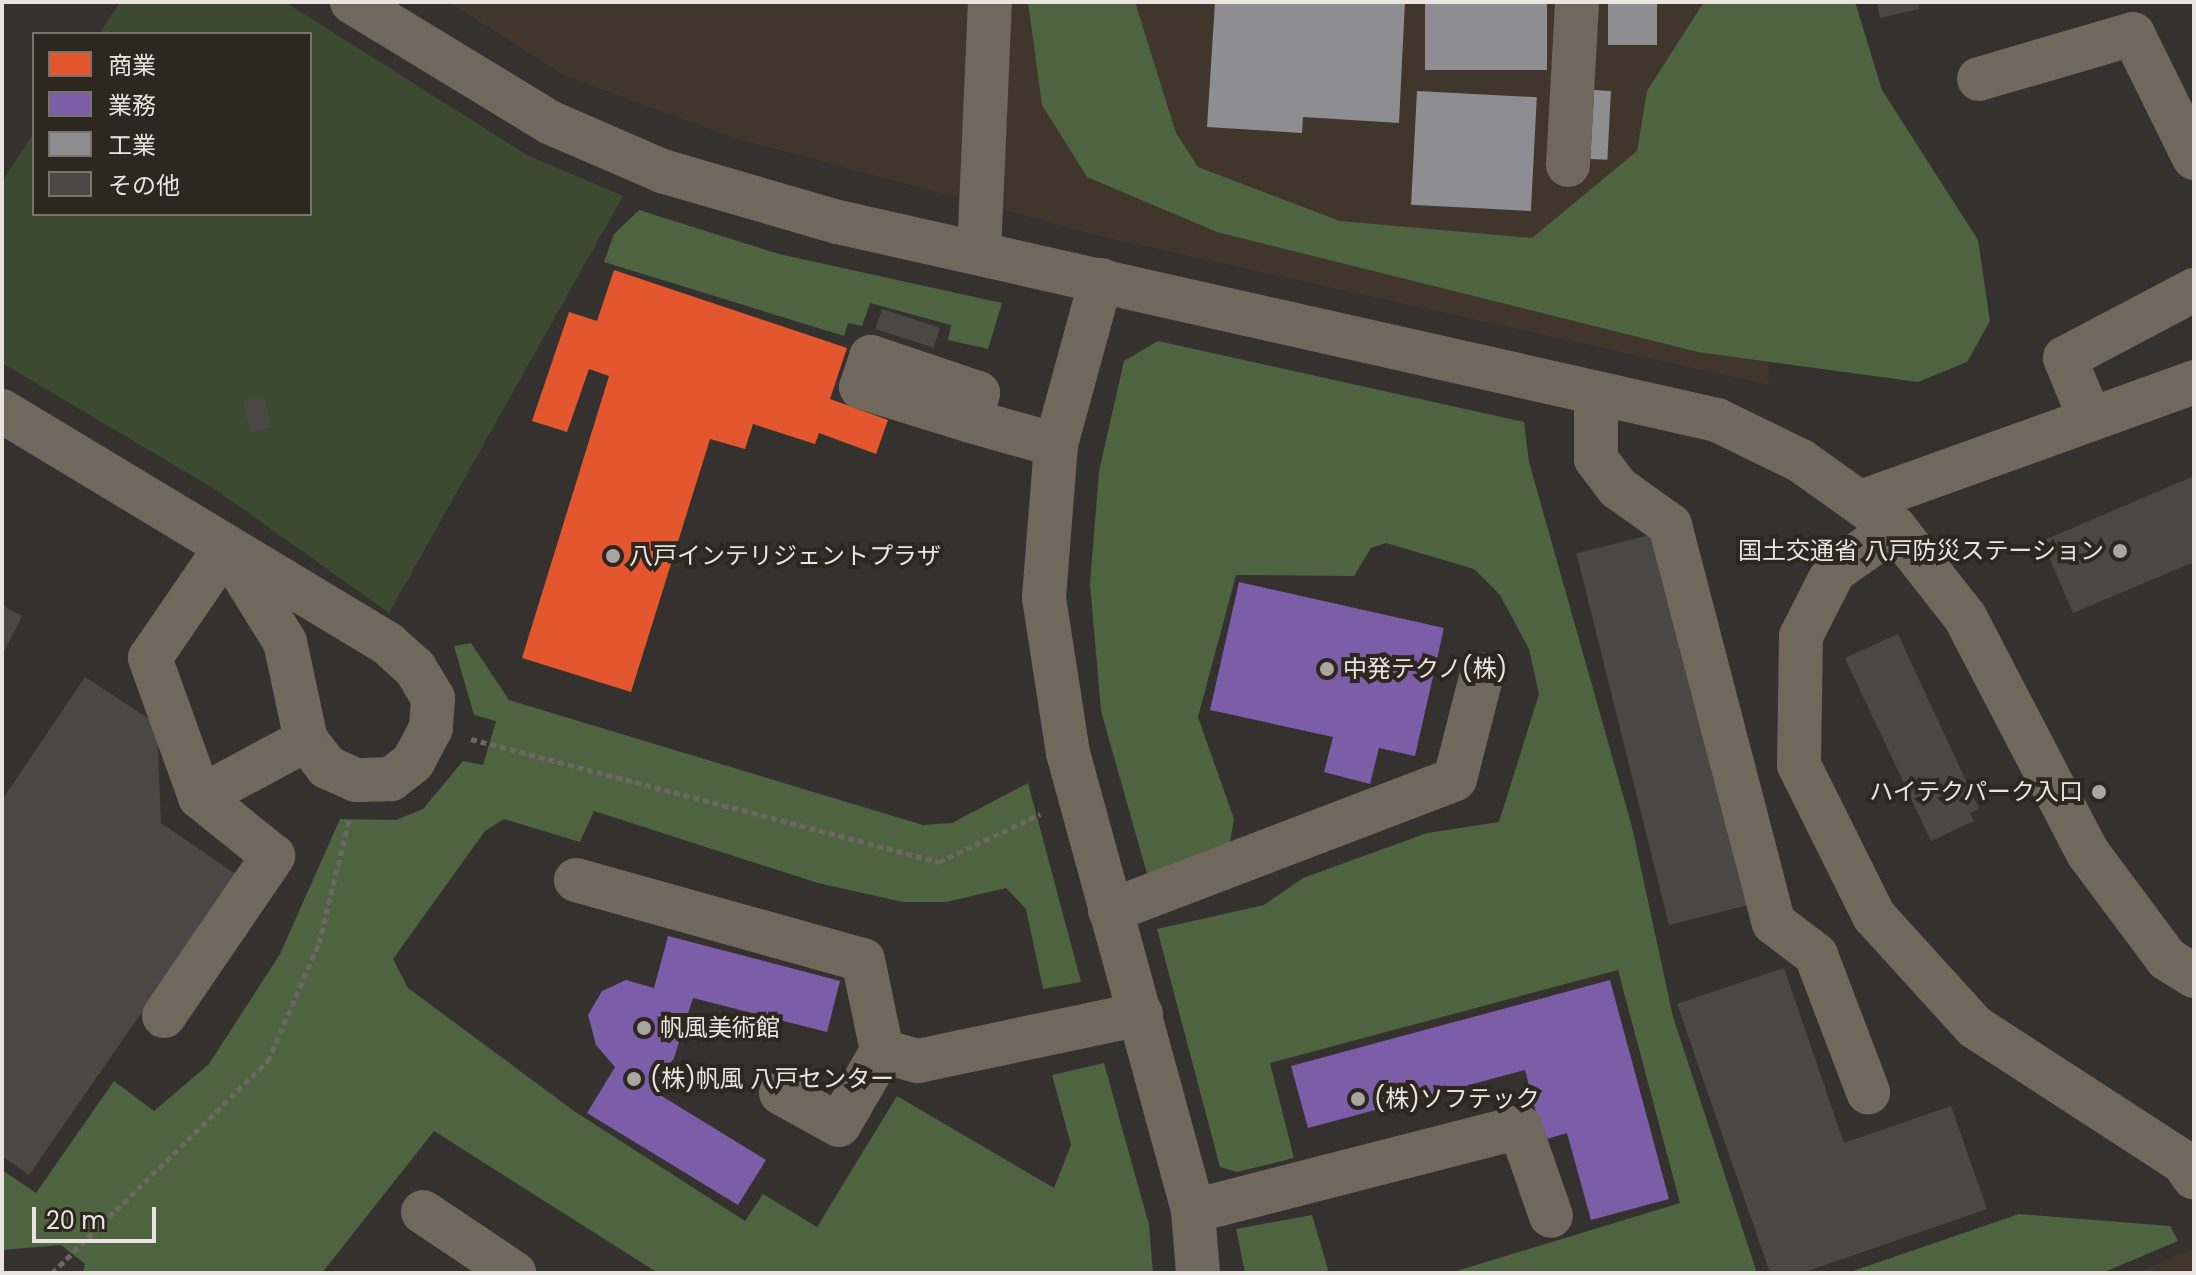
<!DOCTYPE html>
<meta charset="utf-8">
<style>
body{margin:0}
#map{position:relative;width:2196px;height:1275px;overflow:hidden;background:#34312e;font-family:Poppins,"Noto Sans JP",sans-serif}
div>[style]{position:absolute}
.built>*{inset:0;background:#41362c}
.green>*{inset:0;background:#3c4a31}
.forest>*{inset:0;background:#4e6340}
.shops>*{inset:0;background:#e4572e}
.offices>*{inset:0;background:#7b5ea7}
.industry>*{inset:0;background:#8d8d92;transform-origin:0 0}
.building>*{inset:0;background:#4a4745;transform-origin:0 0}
.path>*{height:5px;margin-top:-2.5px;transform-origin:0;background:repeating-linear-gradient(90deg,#6d6761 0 6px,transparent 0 10px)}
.minor>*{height:44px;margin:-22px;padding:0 22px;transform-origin:22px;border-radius:22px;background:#70675d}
.dots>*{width:22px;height:22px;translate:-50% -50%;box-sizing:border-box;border:4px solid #2e2720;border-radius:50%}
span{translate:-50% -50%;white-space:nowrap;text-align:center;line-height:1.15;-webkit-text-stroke:8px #2e2720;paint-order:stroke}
.poi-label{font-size:24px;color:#e9e4e0}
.right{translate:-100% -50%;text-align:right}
.left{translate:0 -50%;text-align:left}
.frame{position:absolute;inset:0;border:4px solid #e9e4e0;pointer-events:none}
.legend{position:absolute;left:32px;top:32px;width:280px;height:184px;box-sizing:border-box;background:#2e2720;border:2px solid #79736d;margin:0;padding:10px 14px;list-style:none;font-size:24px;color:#e9e4e0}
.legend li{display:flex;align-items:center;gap:16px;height:40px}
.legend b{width:40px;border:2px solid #79736d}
.scale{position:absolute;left:32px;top:1207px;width:124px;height:36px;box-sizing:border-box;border:4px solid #e9e4e0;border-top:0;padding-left:10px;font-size:24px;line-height:28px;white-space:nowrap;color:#e9e4e0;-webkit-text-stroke:6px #2e2720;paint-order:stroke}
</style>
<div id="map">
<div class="built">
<i style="clip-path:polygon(449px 2px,1755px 2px,1769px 385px,1104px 237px,731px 137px,563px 75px)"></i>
<i style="clip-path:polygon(2194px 1248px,2194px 1273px,2136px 1273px)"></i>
</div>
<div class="green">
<i style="clip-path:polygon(120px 2px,285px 2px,527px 155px,623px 196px,389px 613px,216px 490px,2px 363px,2px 182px,34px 133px,34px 214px,310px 214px,310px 34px,99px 34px)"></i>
</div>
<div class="forest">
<i style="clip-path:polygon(1028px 2px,1135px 2px,1176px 133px,1198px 167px,1340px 221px,1532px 238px,1637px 151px,1647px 91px,1704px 2px,1855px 2px,1882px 90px,1978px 240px,1990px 321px,1967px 362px,1918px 382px,1698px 352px,1217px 232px,1087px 177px,1042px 105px)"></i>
<i style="clip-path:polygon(639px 210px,779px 254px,1002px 303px,988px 349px,948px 340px,951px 325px,870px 303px,862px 326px,848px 323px,844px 336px,604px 262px,614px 234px)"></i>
<i style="clip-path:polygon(1158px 341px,1524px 422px,1529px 462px,1632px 827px,1673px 1017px,1757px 1273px,1450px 1273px,1680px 1203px,1618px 970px,1270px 1063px,1294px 1158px,1237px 1172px,1220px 1167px,1157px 929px,1264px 905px,1303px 878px,1427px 833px,1499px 822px,1539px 694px,1529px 649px,1500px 595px,1474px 569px,1386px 543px,1371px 548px,1354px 576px,1236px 575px,1198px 717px,1234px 819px,1230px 842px,1147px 874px,1101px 711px,1090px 584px,1099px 471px,1124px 361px)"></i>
<i style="clip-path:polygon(471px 643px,509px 700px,923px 825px,952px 823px,1028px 783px,1081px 982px,1043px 989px,1026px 909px,1006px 888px,946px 902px,903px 902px,818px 883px,594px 811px,580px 842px,504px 819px,485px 831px,393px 959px,408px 988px,574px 1111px,745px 1221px,763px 1194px,817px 1227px,897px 1096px,1054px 1188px,1071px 1145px,1052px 1075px,1104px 1063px,1149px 1225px,1153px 1273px,658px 1273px,434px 1131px,322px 1273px,83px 1273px,85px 1264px,61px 1245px,2px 1250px,2px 1170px,36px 1193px,114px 1081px,154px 1111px,209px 1064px,280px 954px,340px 819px,396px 820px,423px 809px,463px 761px,483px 765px,496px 721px,474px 715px,454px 646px)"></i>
<i style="clip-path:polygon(2019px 1214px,2170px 1226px,2178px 1241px,2102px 1273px,1847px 1273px)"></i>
<i style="clip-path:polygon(1312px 1215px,1329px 1273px,1245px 1273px,1236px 1229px)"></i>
</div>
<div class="shops">
<i style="clip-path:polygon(614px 270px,847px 348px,830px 399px,888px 420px,876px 454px,819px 433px,815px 444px,753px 424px,745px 449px,710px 439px,631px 692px,522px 658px,609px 376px,589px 369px,567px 432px,532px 421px,569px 312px,597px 321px)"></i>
</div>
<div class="offices">
<i style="clip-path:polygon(1239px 582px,1444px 628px,1415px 756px,1379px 748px,1370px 784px,1324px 772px,1333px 737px,1210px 710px)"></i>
<i style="clip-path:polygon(668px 936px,840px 981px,827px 1032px,693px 998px,674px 1058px,652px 1090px,766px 1160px,738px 1205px,587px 1113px,615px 1067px,596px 1045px,588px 1015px,602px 991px,626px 980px,654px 988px)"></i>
<i style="clip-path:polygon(1610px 980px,1669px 1199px,1591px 1220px,1567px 1133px,1543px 1140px,1525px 1070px,1308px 1128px,1291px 1066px)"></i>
</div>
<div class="industry">
<i style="clip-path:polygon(1215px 2px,1405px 2px,1399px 123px,1303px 117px,1302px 133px,1207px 127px)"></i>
<i style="left:1425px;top:2px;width:122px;height:68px"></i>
<i style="left:1608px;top:2px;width:49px;height:43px"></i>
<i style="left:1594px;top:90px;width:17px;height:69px;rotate:3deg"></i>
<i style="left:1417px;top:91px;width:120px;height:114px;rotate:3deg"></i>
</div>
<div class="building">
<i style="clip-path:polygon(1877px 2px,1918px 2px,1919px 9px,1880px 18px)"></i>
<i style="left:882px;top:309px;width:61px;height:21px;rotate:18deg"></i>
<i style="left:264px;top:396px;width:33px;height:21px;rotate:78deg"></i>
<i style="clip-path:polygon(2194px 476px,2194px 562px,2073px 613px,2042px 541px)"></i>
<i style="left:1654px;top:534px;width:383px;height:80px;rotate:76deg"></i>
<i style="clip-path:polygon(2px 605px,22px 616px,2px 655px)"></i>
<i style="clip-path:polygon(1898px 634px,1979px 809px,1970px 813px,1974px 821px,1931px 841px,1845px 658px)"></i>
<i style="clip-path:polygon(85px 677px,157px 724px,161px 823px,237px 875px,29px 1175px,2px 1156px,2px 800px)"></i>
<i style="clip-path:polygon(1784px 968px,1844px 1143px,1951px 1106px,1987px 1209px,1802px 1273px,1770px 1273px,1677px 1004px)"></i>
</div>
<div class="path">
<i style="left:471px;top:739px;width:484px;rotate:14.7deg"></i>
<i style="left:939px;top:862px;width:112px;rotate:-25.4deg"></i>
<i style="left:52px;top:1273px;width:303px;rotate:-44.5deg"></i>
<i style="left:268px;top:1061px;width:129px;rotate:-66.6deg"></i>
<i style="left:319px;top:943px;width:127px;rotate:-76.3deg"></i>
</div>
<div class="minor">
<i style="left:352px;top:2px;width:231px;rotate:31.3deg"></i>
<i style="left:549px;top:122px;width:123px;rotate:23.4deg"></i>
<i style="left:662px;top:171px;width:183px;rotate:16.2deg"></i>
<i style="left:838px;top:222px;width:901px;rotate:12.69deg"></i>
<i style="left:1717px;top:420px;width:93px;rotate:26deg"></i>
<i style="left:1801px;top:461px;width:115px;rotate:35.5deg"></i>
<i style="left:1895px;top:528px;width:113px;rotate:51.8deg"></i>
<i style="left:1965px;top:617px;width:266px;rotate:62.5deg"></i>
<i style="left:2088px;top:853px;width:132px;rotate:53.3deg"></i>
<i style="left:2167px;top:959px;width:32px;rotate:32deg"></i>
<i style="left:1979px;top:79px;width:160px;rotate:-16.3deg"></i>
<i style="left:2133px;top:34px;width:138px;rotate:63.8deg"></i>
<i style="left:1568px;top:165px;width:163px;rotate:-86.8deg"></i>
<i style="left:979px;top:253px;width:251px;rotate:-87.5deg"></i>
<i style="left:1101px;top:280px;width:171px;rotate:105.3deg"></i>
<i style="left:1056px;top:445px;width:153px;rotate:94.5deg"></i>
<i style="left:1044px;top:598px;width:157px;rotate:81.2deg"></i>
<i style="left:1068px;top:753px;width:475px;rotate:74.7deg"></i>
<i style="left:1193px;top:1211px;width:62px;rotate:85.4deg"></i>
<i style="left:1596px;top:393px;width:66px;rotate:90deg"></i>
<i style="left:1596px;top:459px;width:36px;rotate:53deg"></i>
<i style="left:1618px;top:488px;width:64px;rotate:35.4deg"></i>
<i style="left:1670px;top:525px;width:411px;rotate:75.4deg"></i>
<i style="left:1774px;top:923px;width:53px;rotate:37.3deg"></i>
<i style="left:1816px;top:955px;width:147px;rotate:69.2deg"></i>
<i style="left:2px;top:411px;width:451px;rotate:31.1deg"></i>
<i style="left:388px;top:644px;width:36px;rotate:42deg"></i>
<i style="left:415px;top:668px;width:35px;rotate:59deg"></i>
<i style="left:433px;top:698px;width:30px;rotate:94deg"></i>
<i style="left:431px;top:728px;width:38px;rotate:118deg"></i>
<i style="left:413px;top:762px;width:28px;rotate:142deg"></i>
<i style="left:391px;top:779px;width:35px;rotate:178deg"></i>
<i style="left:356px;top:780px;width:32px;rotate:-156deg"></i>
<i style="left:327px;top:767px;width:34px;rotate:-128deg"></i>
<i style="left:306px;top:740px;width:100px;rotate:-102.1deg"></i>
<i style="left:285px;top:642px;width:112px;rotate:-121.8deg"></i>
<i style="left:2090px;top:419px;width:66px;rotate:-112.3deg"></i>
<i style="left:2065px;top:358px;width:146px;rotate:-27.8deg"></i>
<i style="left:971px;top:421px;width:29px;rotate:-76deg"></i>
<i style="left:978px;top:393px;width:113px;rotate:-161.4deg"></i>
<i style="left:871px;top:357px;width:32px;rotate:108deg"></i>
<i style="left:861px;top:387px;width:115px;rotate:17.2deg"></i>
<i style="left:971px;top:421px;width:88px;rotate:15.8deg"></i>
<i style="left:1864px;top:501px;width:351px;rotate:-19.8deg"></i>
<i style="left:1895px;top:528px;width:75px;rotate:144.8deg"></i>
<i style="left:1834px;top:571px;width:73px;rotate:116.9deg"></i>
<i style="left:1801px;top:636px;width:129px;rotate:90.9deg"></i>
<i style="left:1799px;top:765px;width:169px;rotate:63.6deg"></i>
<i style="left:1874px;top:916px;width:150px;rotate:47.7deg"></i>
<i style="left:1975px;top:1027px;width:248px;rotate:33deg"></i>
<i style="left:2183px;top:1162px;width:19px;rotate:55deg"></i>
<i style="left:200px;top:797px;width:120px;rotate:-28.3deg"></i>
<i style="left:576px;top:880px;width:298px;rotate:15.6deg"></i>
<i style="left:863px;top:960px;width:93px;rotate:78.2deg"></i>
<i style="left:1110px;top:911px;width:369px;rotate:-20.9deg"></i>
<i style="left:1455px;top:779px;width:108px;rotate:-75.6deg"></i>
<i style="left:164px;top:1016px;width:194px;rotate:-55.7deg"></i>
<i style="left:273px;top:856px;width:94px;rotate:-141.1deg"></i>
<i style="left:200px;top:797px;width:148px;rotate:-109.8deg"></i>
<i style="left:150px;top:658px;width:135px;rotate:-55.6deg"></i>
<i style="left:781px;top:1093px;width:66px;rotate:28.9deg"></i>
<i style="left:839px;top:1125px;width:86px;rotate:-59.8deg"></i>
<i style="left:882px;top:1051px;width:37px;rotate:16deg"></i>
<i style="left:918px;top:1061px;width:228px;rotate:-11.9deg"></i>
<i style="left:1193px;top:1211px;width:338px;rotate:-14.4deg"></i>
<i style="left:1520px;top:1127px;width:94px;rotate:70.8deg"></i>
<i style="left:423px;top:1212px;width:110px;rotate:33.8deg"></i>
</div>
<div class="dots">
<i style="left:2120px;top:551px;background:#aaa5a2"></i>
<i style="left:613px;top:556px;background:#aaa5a2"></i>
<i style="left:1327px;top:669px;background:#aaa5a2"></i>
<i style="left:2099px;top:792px;background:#aaa5a2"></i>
<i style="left:644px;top:1028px;background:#aaa5a2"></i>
<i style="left:634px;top:1079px;background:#aaa5a2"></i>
<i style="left:1358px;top:1099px;background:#aaa5a2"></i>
</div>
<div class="poi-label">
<span class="right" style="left:2104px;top:551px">国土交通省 八戸防災ステーション</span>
<span class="left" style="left:629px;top:556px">八戸インテリジェントプラザ</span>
<span class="left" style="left:1343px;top:669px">中発テクノ(株)</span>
<span class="right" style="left:2083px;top:792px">ハイテクパーク入口</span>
<span class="left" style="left:660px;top:1028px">帆風美術館</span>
<span class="left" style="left:650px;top:1079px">(株)帆風 八戸センター</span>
<span class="left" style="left:1374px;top:1099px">(株)ソフテック</span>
</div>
<div class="frame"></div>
<ul class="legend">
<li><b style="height:22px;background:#e4572e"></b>商業</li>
<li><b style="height:22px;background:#7b5ea7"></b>業務</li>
<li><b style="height:22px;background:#8d8d92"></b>工業</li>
<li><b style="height:22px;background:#4a4745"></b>その他</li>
</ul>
<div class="scale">20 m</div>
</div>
